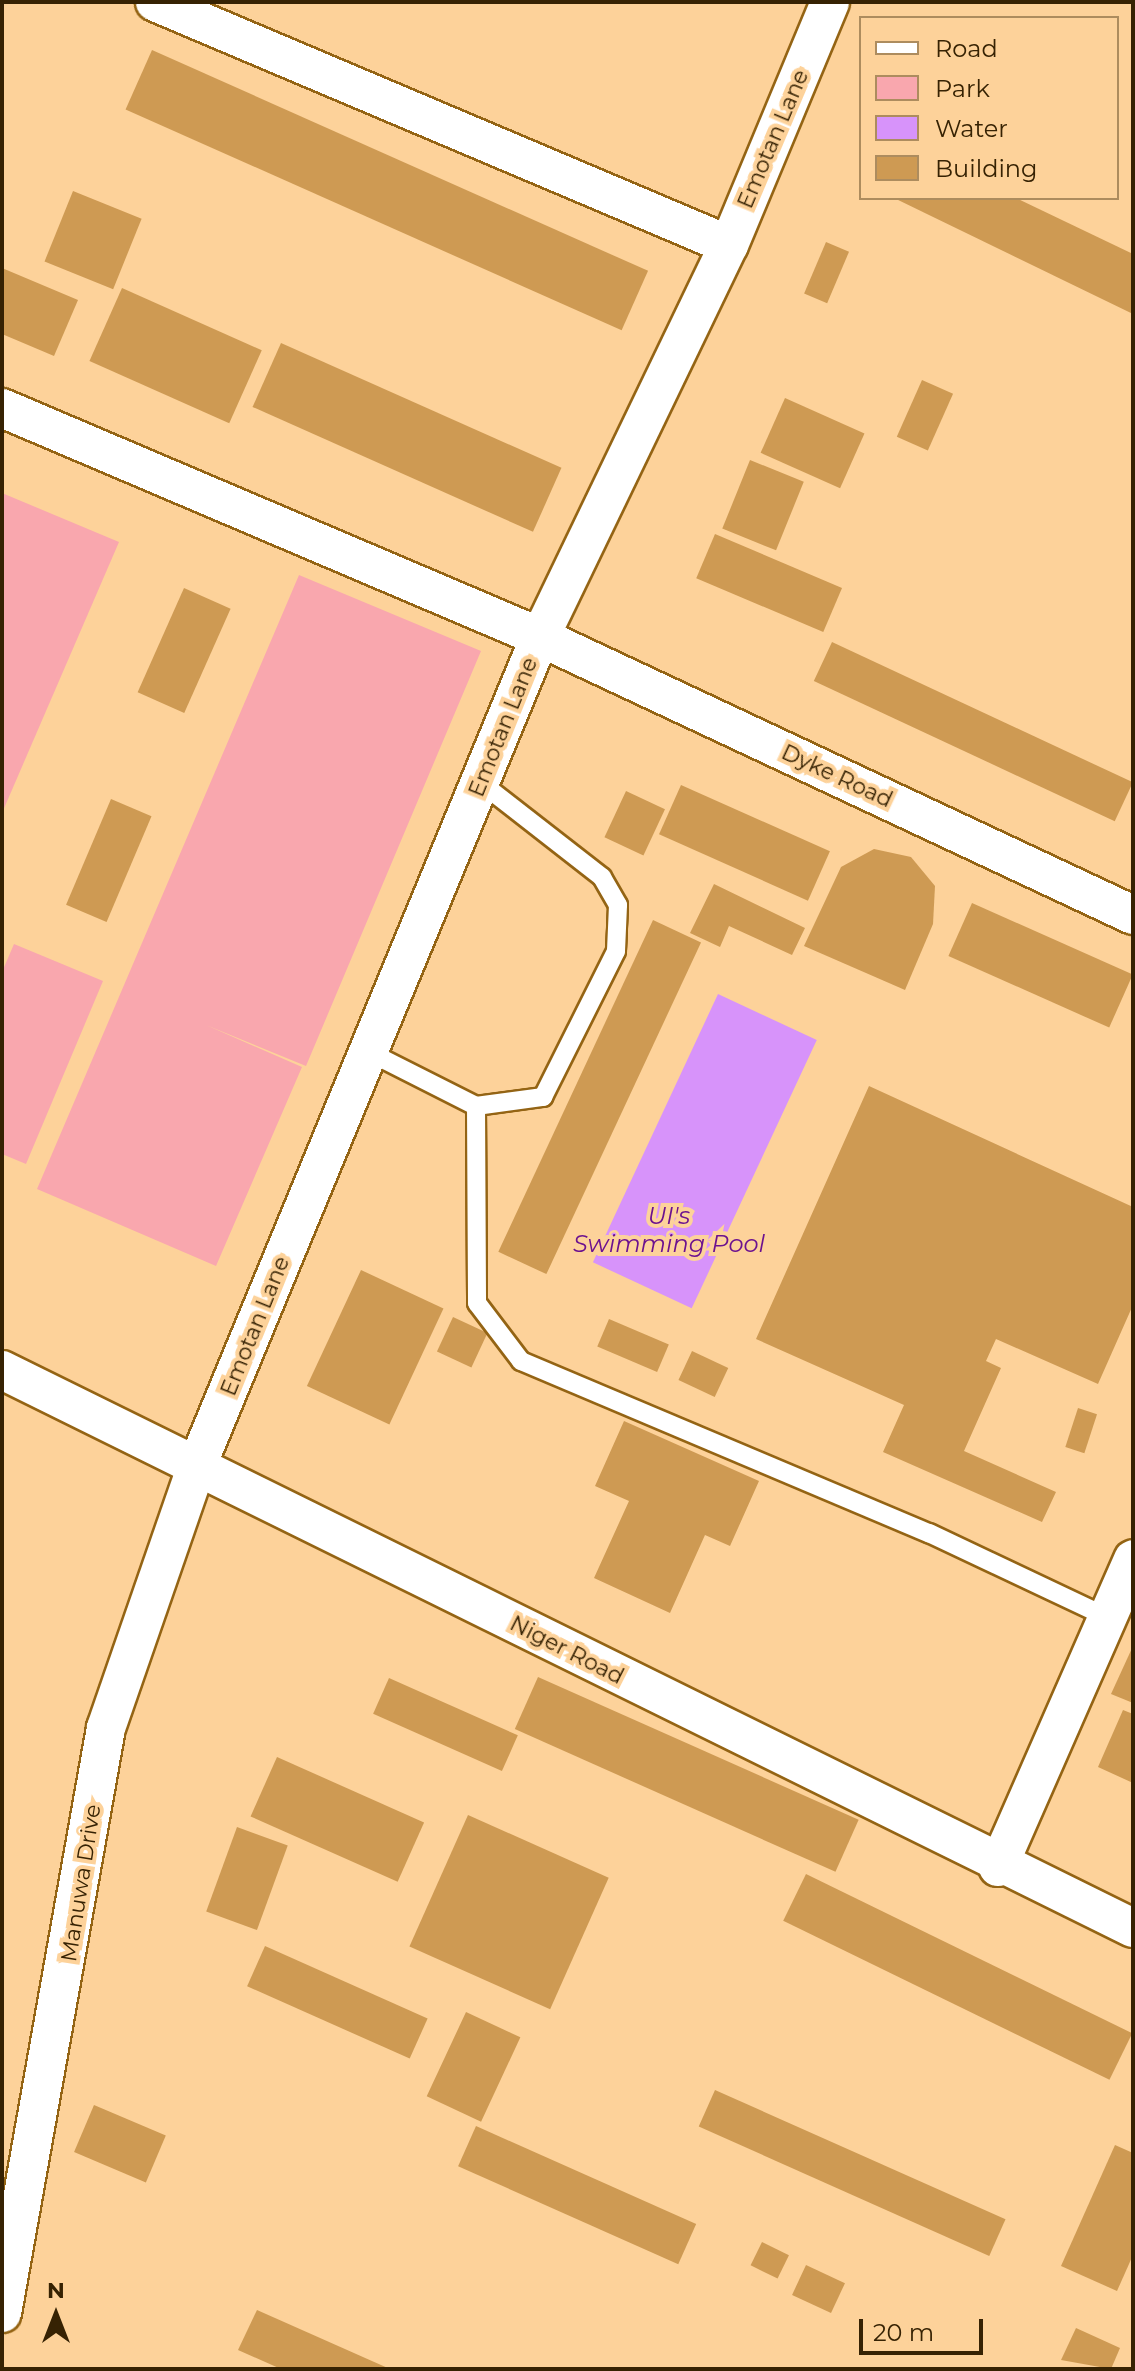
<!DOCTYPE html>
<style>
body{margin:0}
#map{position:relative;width:1135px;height:2371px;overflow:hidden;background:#fdd29a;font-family:Montserrat,sans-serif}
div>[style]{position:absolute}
.green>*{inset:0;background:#f9a7ae}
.water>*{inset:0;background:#d793fa;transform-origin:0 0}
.building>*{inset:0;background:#ce9a53;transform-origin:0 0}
.roads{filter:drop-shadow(2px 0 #946414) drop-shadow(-2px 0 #946414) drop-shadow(0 2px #946414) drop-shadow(0 -2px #946414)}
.lane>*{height:18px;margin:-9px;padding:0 9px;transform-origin:9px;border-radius:9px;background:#fff}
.street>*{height:38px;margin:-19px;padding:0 19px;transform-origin:19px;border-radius:19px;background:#fff}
span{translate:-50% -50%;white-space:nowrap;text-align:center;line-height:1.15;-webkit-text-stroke:8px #fdd29a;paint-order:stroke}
.street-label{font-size:22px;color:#362203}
.water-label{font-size:24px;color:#6c118f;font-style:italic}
.frame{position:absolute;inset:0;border:4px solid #362203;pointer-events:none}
.legend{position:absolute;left:859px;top:16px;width:260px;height:184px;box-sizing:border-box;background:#fdd29a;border:2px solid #ad8c5e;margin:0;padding:10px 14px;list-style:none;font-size:24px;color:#362203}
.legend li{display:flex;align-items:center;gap:16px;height:40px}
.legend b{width:40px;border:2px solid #ad8c5e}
.north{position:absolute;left:16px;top:2275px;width:80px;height:80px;-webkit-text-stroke:6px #fdd29a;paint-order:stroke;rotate:0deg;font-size:22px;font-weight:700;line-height:32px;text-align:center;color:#362203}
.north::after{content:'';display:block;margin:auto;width:28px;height:36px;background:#362203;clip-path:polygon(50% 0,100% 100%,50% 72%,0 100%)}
.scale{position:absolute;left:859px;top:2319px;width:124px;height:36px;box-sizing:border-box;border:4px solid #362203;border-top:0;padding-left:10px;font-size:24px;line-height:28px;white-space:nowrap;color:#362203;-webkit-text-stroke:6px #fdd29a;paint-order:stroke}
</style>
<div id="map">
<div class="green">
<i style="clip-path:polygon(2px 493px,119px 542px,2px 813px)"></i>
<i style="clip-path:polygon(299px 575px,481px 651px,306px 1066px,206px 1025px,302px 1067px,216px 1266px,37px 1189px)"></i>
<i style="clip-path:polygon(14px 944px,103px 981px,26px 1164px,2px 1154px,2px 972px)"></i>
</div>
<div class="water">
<i style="left:718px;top:994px;width:109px;height:296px;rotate:25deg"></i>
</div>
<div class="building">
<i style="left:152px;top:50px;width:543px;height:65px;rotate:24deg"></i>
<i style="left:73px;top:191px;width:74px;height:76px;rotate:22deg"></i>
<i style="clip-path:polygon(894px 198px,1016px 198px,1133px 254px,1133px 314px)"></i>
<i style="left:826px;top:242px;width:25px;height:56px;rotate:23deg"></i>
<i style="clip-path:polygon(2px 268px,78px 300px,54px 356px,2px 334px)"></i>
<i style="left:122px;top:288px;width:153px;height:80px;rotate:24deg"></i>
<i style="left:281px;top:343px;width:307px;height:70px;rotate:24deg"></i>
<i style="left:922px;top:380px;width:34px;height:62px;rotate:24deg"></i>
<i style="left:785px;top:398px;width:87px;height:60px;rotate:24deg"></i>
<i style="left:750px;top:460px;width:58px;height:74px;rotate:22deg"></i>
<i style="left:715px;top:534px;width:138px;height:48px;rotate:23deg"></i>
<i style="left:184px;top:588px;width:51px;height:114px;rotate:24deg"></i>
<i style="left:832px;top:642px;width:332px;height:43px;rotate:25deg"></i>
<i style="left:681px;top:785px;width:163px;height:54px;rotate:24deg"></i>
<i style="left:626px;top:791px;width:43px;height:51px;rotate:25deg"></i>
<i style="left:111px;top:799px;width:44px;height:115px;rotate:23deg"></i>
<i style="clip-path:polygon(874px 849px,911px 857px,935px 886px,933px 924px,905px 990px,804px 946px,841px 867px)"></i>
<i style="clip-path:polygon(714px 884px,805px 928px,792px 955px,729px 926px,720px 947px,690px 933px)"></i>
<i style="left:972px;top:903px;width:176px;height:58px;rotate:24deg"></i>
<i style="left:653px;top:920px;width:53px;height:366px;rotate:25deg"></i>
<i style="clip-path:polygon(869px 1086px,1133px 1207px,1133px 1305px,1098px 1384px,996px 1339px,986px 1361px,1001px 1368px,964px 1451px,1056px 1492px,1042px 1522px,883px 1452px,904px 1405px,756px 1339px)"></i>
<i style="left:361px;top:1270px;width:91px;height:128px;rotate:25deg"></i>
<i style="left:453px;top:1317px;width:38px;height:38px;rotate:25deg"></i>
<i style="left:609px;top:1319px;width:65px;height:30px;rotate:23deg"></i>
<i style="left:692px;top:1351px;width:40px;height:32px;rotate:25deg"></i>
<i style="left:1078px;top:1408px;width:20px;height:41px;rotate:18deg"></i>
<i style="clip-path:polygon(624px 1421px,759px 1481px,730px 1546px,705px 1535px,670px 1613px,594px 1578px,629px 1501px,595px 1486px)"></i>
<i style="clip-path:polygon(1133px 1646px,1133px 1703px,1111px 1694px)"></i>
<i style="left:538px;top:1677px;width:351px;height:57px;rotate:24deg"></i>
<i style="left:389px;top:1678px;width:141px;height:39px;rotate:24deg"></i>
<i style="clip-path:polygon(1123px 1710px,1133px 1714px,1133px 1783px,1098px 1767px)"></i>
<i style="left:277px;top:1757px;width:161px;height:65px;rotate:24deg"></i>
<i style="left:468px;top:1815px;width:154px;height:144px;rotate:24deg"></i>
<i style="left:237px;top:1827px;width:54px;height:90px;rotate:20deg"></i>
<i style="left:806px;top:1874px;width:363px;height:52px;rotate:26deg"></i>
<i style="left:265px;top:1946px;width:178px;height:44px;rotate:24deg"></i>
<i style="left:466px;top:2012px;width:60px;height:93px;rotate:25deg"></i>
<i style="left:715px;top:2090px;width:318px;height:40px;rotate:24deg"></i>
<i style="left:94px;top:2105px;width:78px;height:51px;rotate:23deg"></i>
<i style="left:476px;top:2126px;width:241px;height:44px;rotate:24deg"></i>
<i style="clip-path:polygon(1115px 2145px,1133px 2153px,1133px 2255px,1117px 2291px,1061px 2266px)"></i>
<i style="left:762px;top:2242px;width:30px;height:26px;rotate:26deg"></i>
<i style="left:806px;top:2265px;width:43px;height:33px;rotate:25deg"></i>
<i style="clip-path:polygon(257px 2310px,390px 2369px,281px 2369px,238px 2350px)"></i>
<i style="clip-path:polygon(1076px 2328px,1120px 2348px,1111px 2369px,1061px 2360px)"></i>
</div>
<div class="roads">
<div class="lane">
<i style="left:369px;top:1052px;width:120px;rotate:26.8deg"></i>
<i style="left:476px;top:1106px;width:68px;rotate:-7.7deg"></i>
<i style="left:543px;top:1097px;width:163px;rotate:-63.4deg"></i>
<i style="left:616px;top:951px;width:46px;rotate:-87.5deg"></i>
<i style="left:618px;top:905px;width:32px;rotate:-120deg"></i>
<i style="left:602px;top:877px;width:155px;rotate:-142.1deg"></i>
<i style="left:476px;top:1106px;width:197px;rotate:89.7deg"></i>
<i style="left:477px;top:1303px;width:73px;rotate:52.8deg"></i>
<i style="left:521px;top:1361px;width:443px;rotate:22.9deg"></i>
<i style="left:929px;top:1533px;width:197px;rotate:25.3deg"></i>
</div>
<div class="street">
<i style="left:155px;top:2px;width:623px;rotate:22.95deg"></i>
<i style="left:2px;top:408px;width:585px;rotate:23.06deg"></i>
<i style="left:540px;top:637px;width:655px;rotate:25.12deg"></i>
<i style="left:2px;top:1370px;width:1261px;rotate:26.26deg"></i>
<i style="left:998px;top:1867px;width:336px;rotate:-66.3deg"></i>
<i style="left:2px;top:2313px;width:594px;rotate:-79.92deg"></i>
<i style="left:106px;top:1728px;width:281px;rotate:-70.9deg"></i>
<i style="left:198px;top:1463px;width:894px;rotate:-67.51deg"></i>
<i style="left:540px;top:637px;width:435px;rotate:-64.3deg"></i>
<i style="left:729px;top:245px;width:263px;rotate:-67.4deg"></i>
</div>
</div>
<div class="street-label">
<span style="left:773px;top:139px;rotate:-67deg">Emotan Lane</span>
<span style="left:503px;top:727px;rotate:-68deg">Emotan Lane</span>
<span style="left:837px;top:776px;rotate:25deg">Dyke Road</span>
<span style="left:255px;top:1326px;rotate:-68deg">Emotan Lane</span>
<span style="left:567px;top:1650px;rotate:27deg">Niger Road</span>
<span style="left:81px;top:1883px;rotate:-81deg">Manuwa Drive</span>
</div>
<div class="water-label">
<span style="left:669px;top:1230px">UI's<br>Swimming Pool</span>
</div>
<div class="frame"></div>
<ul class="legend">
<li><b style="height:10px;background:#fff"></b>Road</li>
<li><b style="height:22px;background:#f9a7ae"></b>Park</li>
<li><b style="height:22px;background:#d793fa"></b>Water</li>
<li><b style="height:22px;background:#ce9a53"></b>Building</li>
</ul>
<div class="north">N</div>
<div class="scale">20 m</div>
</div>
